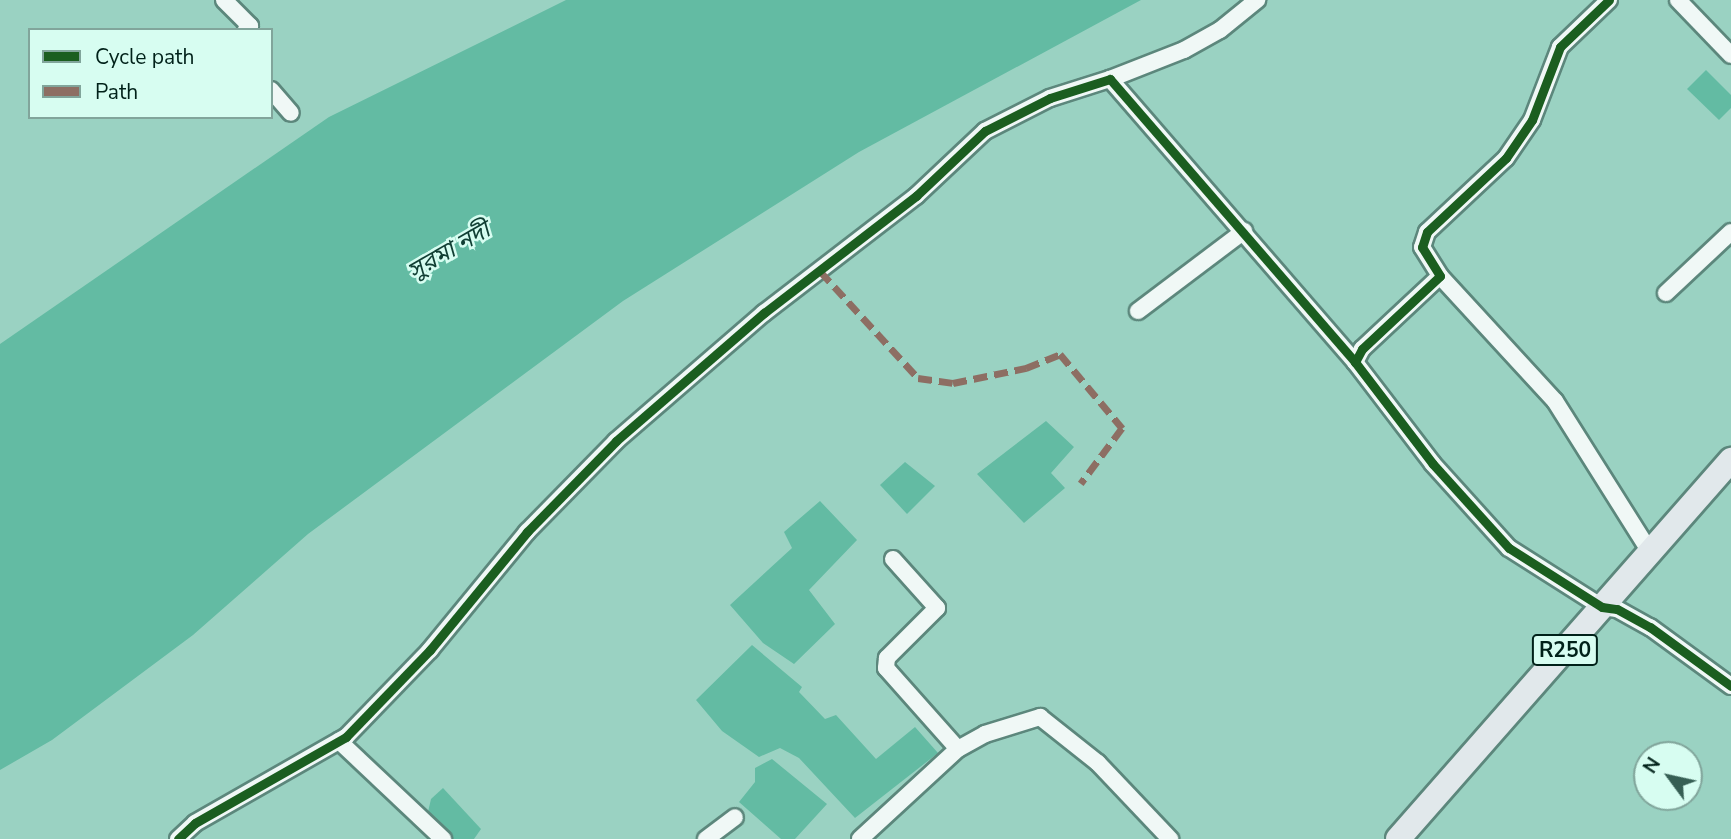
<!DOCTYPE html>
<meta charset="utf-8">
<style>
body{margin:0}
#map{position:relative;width:1731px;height:839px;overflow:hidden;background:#9ad2c2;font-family:"Nunito Sans","Noto Sans Bengali",sans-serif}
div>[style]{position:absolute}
.water>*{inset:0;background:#63bba3}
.roads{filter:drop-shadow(2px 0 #5c877c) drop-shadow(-2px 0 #5c877c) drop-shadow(0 2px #5c877c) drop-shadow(0 -2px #5c877c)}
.street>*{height:16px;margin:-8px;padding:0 8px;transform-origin:8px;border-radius:8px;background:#f0f8f6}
.primary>*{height:24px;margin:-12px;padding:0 12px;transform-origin:12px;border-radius:12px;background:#e1e8eb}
.quiet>*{height:7px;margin-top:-3.5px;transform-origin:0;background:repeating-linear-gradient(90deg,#8d6e63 0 14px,transparent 0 21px)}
.cycleway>*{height:9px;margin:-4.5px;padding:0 4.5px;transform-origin:4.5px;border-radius:4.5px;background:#1b5e20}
span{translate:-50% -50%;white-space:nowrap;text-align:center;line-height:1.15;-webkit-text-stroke:5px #d7fdf1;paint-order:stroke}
.shield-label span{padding:2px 5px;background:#d7fdf1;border:2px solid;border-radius:5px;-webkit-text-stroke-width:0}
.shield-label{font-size:21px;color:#002119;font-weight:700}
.water-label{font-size:24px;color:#103e33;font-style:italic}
.legend{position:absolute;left:28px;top:28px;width:245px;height:91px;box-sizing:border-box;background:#d7fdf1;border:2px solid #81a59b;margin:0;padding:9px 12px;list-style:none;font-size:21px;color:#002119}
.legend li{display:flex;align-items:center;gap:14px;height:35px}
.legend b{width:35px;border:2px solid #81a59b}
.north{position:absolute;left:1633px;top:741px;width:70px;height:70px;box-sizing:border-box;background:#d7fdf1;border:2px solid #81a59b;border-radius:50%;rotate:303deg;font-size:19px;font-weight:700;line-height:28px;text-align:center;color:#002119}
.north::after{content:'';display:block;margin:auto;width:24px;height:32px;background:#365f54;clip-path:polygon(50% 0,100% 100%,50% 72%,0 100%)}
</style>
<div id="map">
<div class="water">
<i style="clip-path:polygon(566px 0,1141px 0,859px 152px,623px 301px,308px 534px,193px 635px,52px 740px,0 770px,0 344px,329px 117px)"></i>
<i style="clip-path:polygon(1706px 70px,1731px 95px,1731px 108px,1719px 120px,1687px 89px)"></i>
<i style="clip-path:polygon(1046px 421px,1074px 447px,1051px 473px,1065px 488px,1024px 523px,977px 474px)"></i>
<i style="clip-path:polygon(905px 462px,935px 486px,907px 514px,880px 485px)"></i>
<i style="clip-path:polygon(820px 501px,857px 540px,809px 590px,835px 624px,794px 664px,763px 643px,730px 605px,792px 548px,784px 532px)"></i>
<i style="clip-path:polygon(752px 645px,802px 687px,799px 692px,825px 719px,836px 715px,876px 759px,915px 727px,938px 753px,855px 818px,799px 758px,780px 748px,759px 757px,722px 731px,696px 700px)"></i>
<i style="clip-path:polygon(772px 759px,827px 804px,795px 839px,781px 839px,739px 802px,755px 782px,755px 768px)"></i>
<i style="clip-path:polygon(443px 788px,481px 829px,474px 839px,453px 839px,428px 812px,431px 799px)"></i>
</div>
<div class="roads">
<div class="street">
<i style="left:224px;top:0;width:37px;rotate:45deg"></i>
<i style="left:250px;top:26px;width:6px;rotate:135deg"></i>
<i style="left:1609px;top:0;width:68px;rotate:136.2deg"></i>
<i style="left:1560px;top:47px;width:78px;rotate:111deg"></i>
<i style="left:1532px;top:120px;width:46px;rotate:124.4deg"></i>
<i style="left:1506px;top:158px;width:108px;rotate:136.9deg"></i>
<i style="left:1427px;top:232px;width:16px;rotate:108deg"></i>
<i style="left:1422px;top:247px;width:34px;rotate:58deg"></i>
<i style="left:1440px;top:276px;width:107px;rotate:136.9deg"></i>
<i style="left:1362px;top:349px;width:15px;rotate:118deg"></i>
<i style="left:1355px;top:362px;width:128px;rotate:52.6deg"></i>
<i style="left:1433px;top:464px;width:113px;rotate:47.9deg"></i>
<i style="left:1509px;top:548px;width:110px;rotate:32.4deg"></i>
<i style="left:1602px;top:607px;width:15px;rotate:8deg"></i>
<i style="left:1617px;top:609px;width:38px;rotate:29deg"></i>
<i style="left:1650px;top:627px;width:100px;rotate:36.1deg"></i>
<i style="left:1678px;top:0;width:76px;rotate:46.1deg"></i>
<i style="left:1110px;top:79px;width:79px;rotate:-21.4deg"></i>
<i style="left:1184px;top:50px;width:41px;rotate:-29.1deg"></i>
<i style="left:1220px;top:30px;width:48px;rotate:-39deg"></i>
<i style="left:271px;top:90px;width:30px;rotate:49deg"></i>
<i style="left:1440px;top:276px;width:170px;rotate:47.4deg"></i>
<i style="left:1555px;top:401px;width:178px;rotate:57.8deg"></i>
<i style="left:1666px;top:293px;width:89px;rotate:-43.2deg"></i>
<i style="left:1138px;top:311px;width:133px;rotate:-37deg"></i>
<i style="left:893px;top:559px;width:66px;rotate:48.1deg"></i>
<i style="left:937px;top:608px;width:71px;rotate:135deg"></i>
<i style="left:887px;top:658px;width:10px;rotate:96deg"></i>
<i style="left:886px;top:668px;width:108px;rotate:48.4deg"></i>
<i style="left:339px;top:741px;width:143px;rotate:43.3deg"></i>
<i style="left:178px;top:839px;width:23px;rotate:-43deg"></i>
<i style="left:195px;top:823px;width:174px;rotate:-29.7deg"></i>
<i style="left:346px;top:737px;width:121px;rotate:-46deg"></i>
<i style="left:430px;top:650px;width:153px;rotate:-50.6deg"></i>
<i style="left:527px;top:532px;width:127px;rotate:-45.6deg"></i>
<i style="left:616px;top:441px;width:196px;rotate:-40.9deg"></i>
<i style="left:764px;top:313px;width:192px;rotate:-37.6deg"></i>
<i style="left:916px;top:196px;width:95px;rotate:-43.3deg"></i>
<i style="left:985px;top:131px;width:73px;rotate:-26.9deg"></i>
<i style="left:1050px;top:98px;width:63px;rotate:-17.6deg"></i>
<i style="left:1110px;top:79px;width:374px;rotate:49.1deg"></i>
<i style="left:706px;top:839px;width:36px;rotate:-37deg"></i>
<i style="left:860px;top:839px;width:133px;rotate:-42.6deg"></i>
<i style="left:958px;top:749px;width:31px;rotate:-29deg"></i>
<i style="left:985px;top:734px;width:58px;rotate:-17.2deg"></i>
<i style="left:1040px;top:717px;width:74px;rotate:38.4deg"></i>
<i style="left:1098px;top:763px;width:105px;rotate:46.5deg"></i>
</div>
<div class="primary">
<i style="left:1398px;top:839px;width:505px;rotate:-48.7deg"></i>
</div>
</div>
<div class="quiet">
<i style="left:820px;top:271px;width:145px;rotate:47.5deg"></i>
<i style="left:918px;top:378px;width:35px;rotate:8deg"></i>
<i style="left:953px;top:383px;width:75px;rotate:-11.6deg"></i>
<i style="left:1026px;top:368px;width:37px;rotate:-22deg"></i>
<i style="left:1060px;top:354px;width:97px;rotate:50deg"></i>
<i style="left:1122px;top:428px;width:69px;rotate:126.7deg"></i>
</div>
<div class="cycleway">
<i style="left:1609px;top:0;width:68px;rotate:136.2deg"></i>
<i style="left:1560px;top:47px;width:78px;rotate:111deg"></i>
<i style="left:1532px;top:120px;width:46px;rotate:124.4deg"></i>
<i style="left:1506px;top:158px;width:108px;rotate:136.9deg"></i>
<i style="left:1427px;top:232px;width:16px;rotate:108deg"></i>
<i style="left:1422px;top:247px;width:34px;rotate:58deg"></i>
<i style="left:1440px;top:276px;width:107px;rotate:136.9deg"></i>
<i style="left:1362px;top:349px;width:15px;rotate:118deg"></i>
<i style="left:1355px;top:362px;width:128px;rotate:52.6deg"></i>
<i style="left:1433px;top:464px;width:113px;rotate:47.9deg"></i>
<i style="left:1509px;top:548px;width:110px;rotate:32.4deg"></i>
<i style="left:1602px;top:607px;width:15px;rotate:8deg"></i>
<i style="left:1617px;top:609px;width:38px;rotate:29deg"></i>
<i style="left:1650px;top:627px;width:100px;rotate:36.1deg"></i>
<i style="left:178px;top:839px;width:23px;rotate:-43deg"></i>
<i style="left:195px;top:823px;width:174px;rotate:-29.7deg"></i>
<i style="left:346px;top:737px;width:121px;rotate:-46deg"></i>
<i style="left:430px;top:650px;width:153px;rotate:-50.6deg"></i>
<i style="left:527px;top:532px;width:127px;rotate:-45.6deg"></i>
<i style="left:616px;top:441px;width:196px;rotate:-40.9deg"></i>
<i style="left:764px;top:313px;width:192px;rotate:-37.6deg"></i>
<i style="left:916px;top:196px;width:95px;rotate:-43.3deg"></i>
<i style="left:985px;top:131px;width:73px;rotate:-26.9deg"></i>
<i style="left:1050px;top:98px;width:63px;rotate:-17.6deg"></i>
<i style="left:1110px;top:79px;width:374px;rotate:49.1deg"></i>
</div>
<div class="shield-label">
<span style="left:1565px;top:650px">R250</span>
</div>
<div class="water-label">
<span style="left:449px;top:251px;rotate:-30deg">সুরমা নদী</span>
</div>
<ul class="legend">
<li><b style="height:9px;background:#1b5e20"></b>Cycle path</li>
<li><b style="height:9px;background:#8d6e63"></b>Path</li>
</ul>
<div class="north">N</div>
</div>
